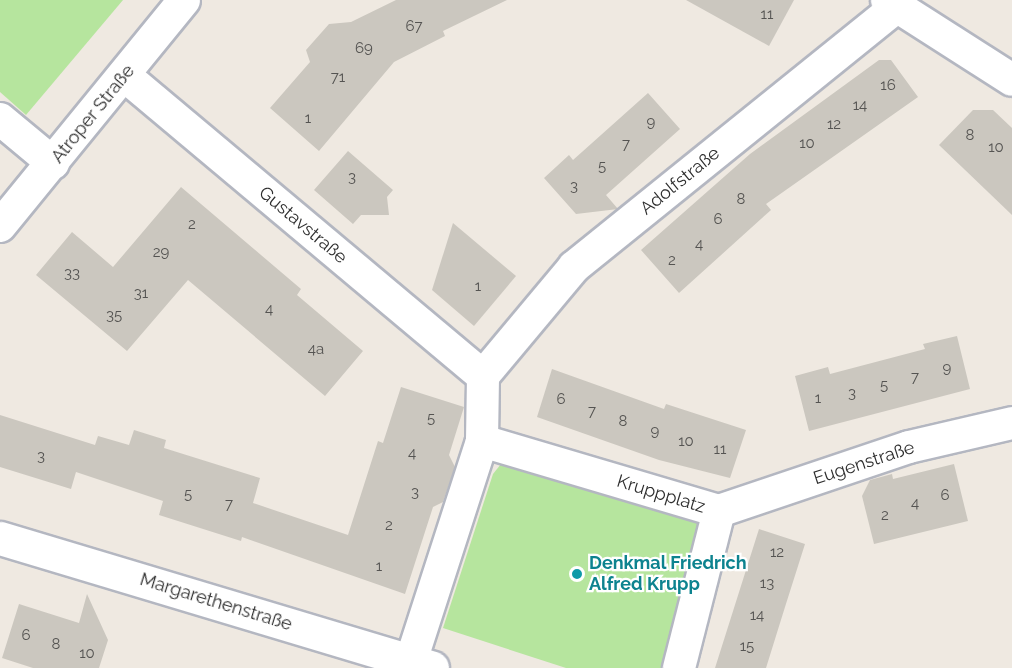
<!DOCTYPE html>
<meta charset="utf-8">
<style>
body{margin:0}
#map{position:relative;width:1012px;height:668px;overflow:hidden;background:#efe9e1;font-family:Raleway,sans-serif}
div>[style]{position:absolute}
.green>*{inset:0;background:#b6e59e}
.building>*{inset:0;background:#cbc7bf}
.roads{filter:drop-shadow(2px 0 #b4b7c1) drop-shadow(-2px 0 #b4b7c1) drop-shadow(0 2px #b4b7c1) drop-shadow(0 -2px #b4b7c1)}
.minor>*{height:32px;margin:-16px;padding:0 16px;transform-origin:16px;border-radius:16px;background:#fff}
.secondary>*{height:33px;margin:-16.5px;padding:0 16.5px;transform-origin:16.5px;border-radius:16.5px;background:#fff}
.dots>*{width:16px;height:16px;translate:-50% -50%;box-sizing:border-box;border:3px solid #fff;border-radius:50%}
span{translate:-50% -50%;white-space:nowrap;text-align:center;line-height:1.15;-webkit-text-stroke:4.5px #fff;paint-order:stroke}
.number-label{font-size:15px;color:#555452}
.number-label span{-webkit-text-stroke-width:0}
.street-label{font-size:18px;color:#2e2e2e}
.culture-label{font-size:18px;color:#0d838f;font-weight:700}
.left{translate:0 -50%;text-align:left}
</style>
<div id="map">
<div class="green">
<i style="clip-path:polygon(0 0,123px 0,26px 115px,0 92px)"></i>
<i style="clip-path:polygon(501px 464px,518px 464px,699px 522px,706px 535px,663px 668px,566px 668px,443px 628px,493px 474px)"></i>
</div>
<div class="building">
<i style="clip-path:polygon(396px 0,507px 0,443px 31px,445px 36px,394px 62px,319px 151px,270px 108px,310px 62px,306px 50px,329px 24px,351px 22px)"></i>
<i style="clip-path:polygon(686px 0,794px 0,769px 46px)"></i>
<i style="clip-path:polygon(879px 60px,891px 60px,918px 97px,766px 204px,771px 210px,679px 293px,641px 250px,750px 154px)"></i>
<i style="clip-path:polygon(648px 93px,680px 129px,606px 195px,618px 209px,576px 214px,544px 178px,569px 155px,573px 160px)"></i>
<i style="clip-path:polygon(973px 110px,993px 110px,1012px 128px,1012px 215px,939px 145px)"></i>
<i style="clip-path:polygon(348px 151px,393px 190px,387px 197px,389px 215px,361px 215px,353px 224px,314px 190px)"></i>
<i style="clip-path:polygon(181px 187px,301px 289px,297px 295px,363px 351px,325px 396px,188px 280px,127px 351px,36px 275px,72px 232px,113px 267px)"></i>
<i style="clip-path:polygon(453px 223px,516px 276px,474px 326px,432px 290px)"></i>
<i style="clip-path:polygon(957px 336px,970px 389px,809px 431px,795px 376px,828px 367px,830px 374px,925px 349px,923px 344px)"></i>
<i style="clip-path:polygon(552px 369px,664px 409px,666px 404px,746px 430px,730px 478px,659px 460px,537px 417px)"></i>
<i style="clip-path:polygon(401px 387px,464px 407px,449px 455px,455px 467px,443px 502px,433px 507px,405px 594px,242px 537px,241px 541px,159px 515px,163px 501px,76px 472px,71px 489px,0 467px,0 415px,95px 445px,98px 436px,129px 445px,134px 430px,166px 440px,164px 448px,260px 478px,253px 503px,348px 535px,378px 441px,383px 443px)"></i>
<i style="clip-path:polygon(954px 464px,968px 521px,874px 544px,862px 496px,870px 480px,892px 474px,893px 479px)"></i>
<i style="clip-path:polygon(759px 529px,805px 544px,785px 607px,766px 668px,715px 668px)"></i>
<i style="clip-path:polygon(87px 594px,108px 640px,99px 668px,33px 668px,2px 658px,19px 604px,79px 623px)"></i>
</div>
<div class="roads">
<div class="minor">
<i style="left:887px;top:0;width:148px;rotate:32.6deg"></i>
<i style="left:124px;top:75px;width:468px;rotate:40deg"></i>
<i style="left:0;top:119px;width:69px;rotate:39.7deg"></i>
<i style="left:0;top:226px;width:291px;rotate:-50.8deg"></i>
<i style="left:483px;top:376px;width:142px;rotate:-50.1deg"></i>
<i style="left:574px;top:267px;width:415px;rotate:-38.9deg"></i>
<i style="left:482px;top:441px;width:247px;rotate:16.5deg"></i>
<i style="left:719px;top:511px;width:162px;rotate:104.3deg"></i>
<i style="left:719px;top:511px;width:200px;rotate:-18.6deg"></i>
<i style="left:909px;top:447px;width:106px;rotate:-13.1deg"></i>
<i style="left:411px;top:661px;width:231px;rotate:-72.1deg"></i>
<i style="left:482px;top:441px;width:65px;rotate:-89.1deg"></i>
</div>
<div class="secondary">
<i style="left:0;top:538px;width:451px;rotate:16.7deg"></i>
</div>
</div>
<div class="dots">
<i style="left:577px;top:574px;background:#0f9aa8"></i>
</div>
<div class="number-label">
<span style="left:767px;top:15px">11</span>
<span style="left:414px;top:27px">67</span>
<span style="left:364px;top:49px">69</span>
<span style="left:338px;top:78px">71</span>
<span style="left:888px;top:86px">16</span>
<span style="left:860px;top:106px">14</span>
<span style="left:308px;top:119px">1</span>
<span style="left:651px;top:123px">9</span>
<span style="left:834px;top:125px">12</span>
<span style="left:970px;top:136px">8</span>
<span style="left:807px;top:144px">10</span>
<span style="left:626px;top:145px">7</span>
<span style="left:996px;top:148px">10</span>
<span style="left:602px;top:167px">5</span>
<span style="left:352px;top:178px">3</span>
<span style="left:574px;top:187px">3</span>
<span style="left:741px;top:200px">8</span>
<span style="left:718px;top:220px">6</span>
<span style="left:192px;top:225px">2</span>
<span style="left:699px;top:245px">4</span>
<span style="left:161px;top:253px">29</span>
<span style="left:672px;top:261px">2</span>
<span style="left:72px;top:274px">33</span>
<span style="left:478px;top:287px">1</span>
<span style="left:141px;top:294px">31</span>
<span style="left:269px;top:310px">4</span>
<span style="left:114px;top:316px">35</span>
<span style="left:316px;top:350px">4a</span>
<span style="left:947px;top:369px">9</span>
<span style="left:915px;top:378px">7</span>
<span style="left:884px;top:386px">5</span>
<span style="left:852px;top:394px">3</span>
<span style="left:818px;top:399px">1</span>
<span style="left:561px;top:400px">6</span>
<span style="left:592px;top:412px">7</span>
<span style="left:431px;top:419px">5</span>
<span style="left:623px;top:422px">8</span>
<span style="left:655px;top:432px">9</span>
<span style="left:686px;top:442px">10</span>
<span style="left:720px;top:450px">11</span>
<span style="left:412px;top:454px">4</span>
<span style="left:41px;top:457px">3</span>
<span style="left:415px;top:493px">3</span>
<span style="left:188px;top:495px">5</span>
<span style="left:945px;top:496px">6</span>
<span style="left:915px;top:504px">4</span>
<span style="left:229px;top:505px">7</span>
<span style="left:885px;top:516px">2</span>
<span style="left:389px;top:526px">2</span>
<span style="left:777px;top:553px">12</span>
<span style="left:379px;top:567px">1</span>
<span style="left:767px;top:584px">13</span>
<span style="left:757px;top:616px">14</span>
<span style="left:26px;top:636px">6</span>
<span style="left:56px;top:645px">8</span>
<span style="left:747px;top:647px">15</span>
<span style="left:87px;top:654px">10</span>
</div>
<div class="street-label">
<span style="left:93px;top:114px;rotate:-51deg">Atroper Straße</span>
<span style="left:680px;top:181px;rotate:-39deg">Adolfstraße</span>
<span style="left:303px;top:225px;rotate:40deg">Gustavstraße</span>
<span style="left:864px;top:463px;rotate:-18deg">Eugenstraße</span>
<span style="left:661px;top:494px;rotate:17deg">Kruppplatz</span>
<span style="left:216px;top:602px;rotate:17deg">Margarethenstraße</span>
</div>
<div class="culture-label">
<span class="left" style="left:589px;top:574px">Denkmal Friedrich<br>Alfred Krupp</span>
</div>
</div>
